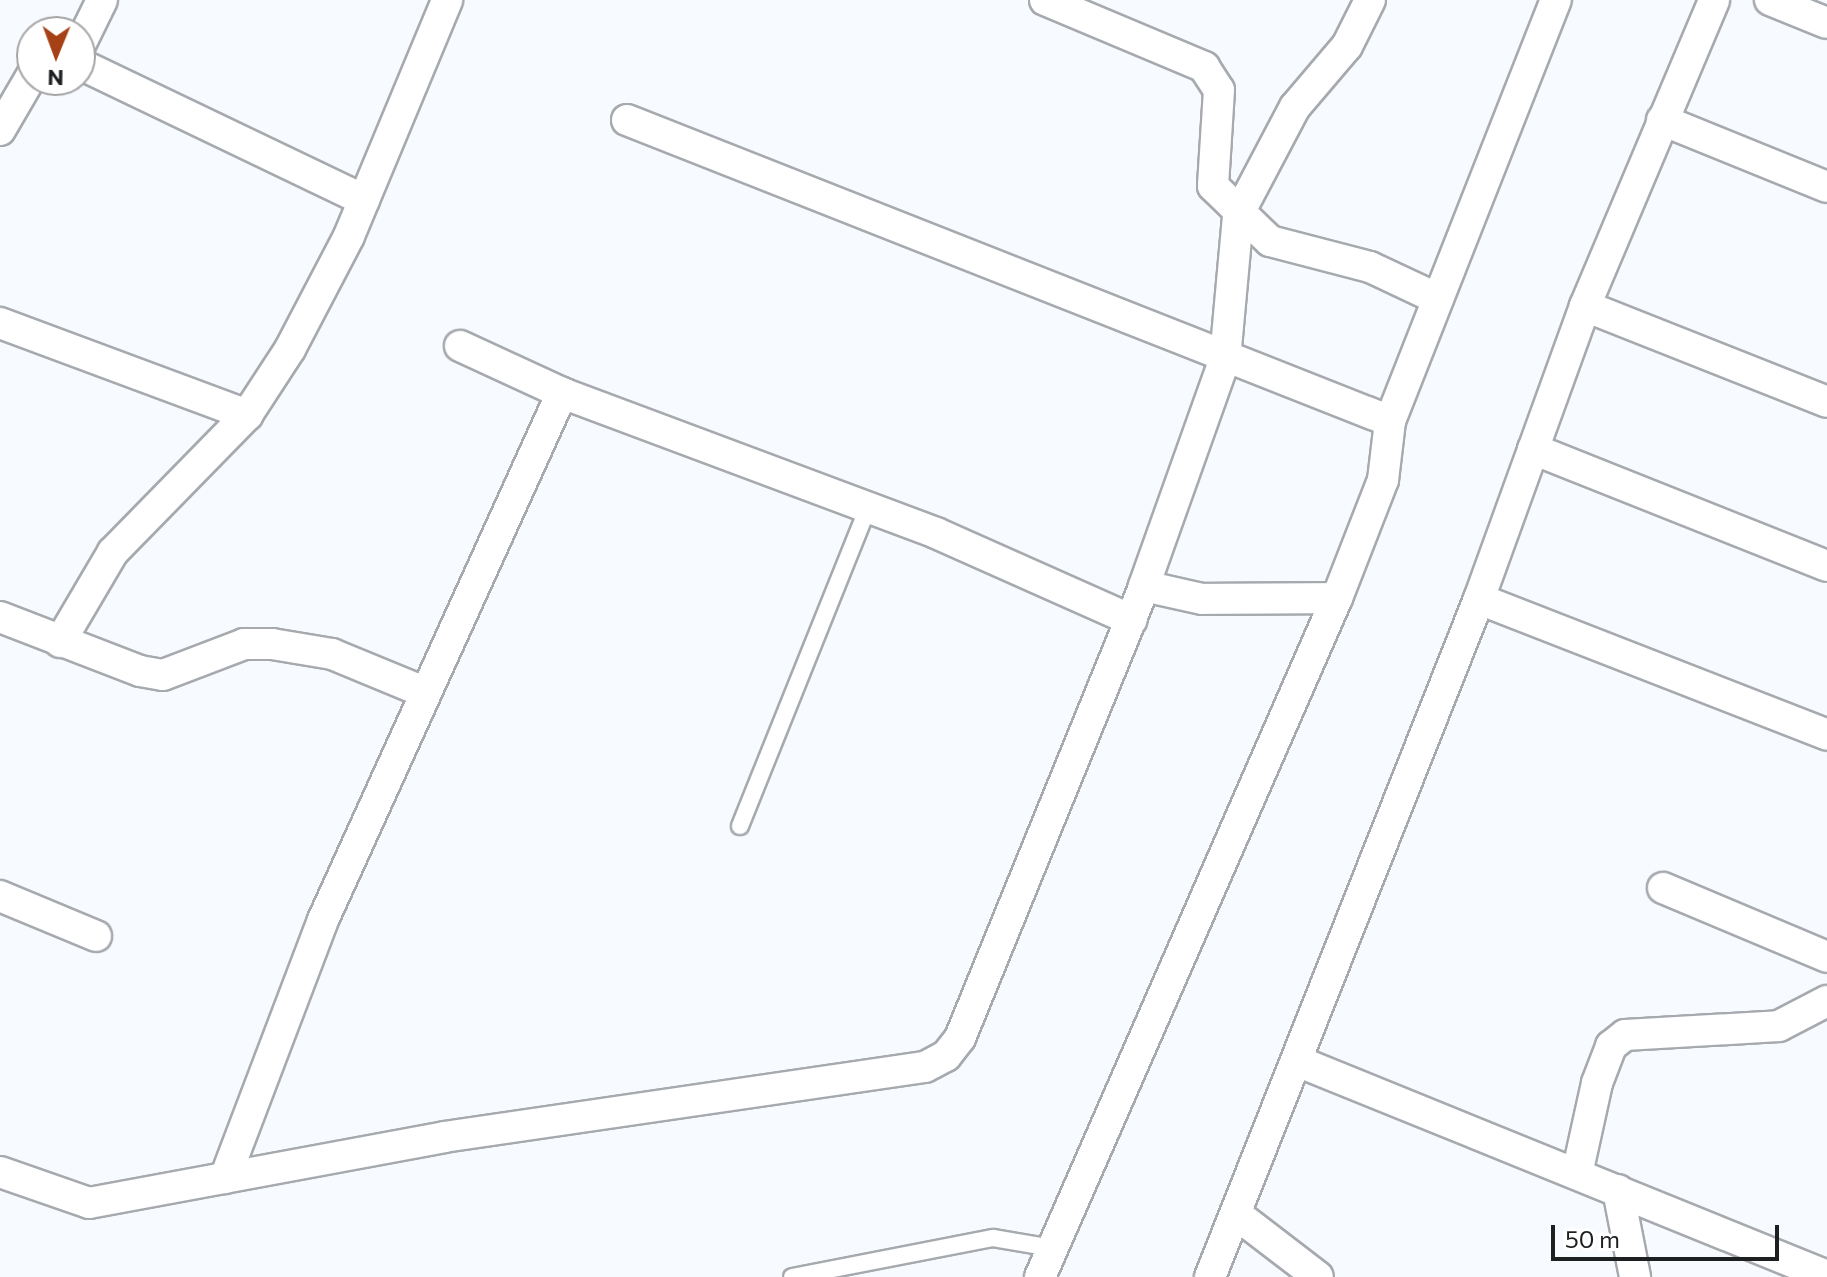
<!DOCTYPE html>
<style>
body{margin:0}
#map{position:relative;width:1827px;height:1277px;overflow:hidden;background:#f7faff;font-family:Commissioner,sans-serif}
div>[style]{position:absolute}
.roads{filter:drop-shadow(2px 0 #a6aaaf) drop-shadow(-2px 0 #a6aaaf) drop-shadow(0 2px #a6aaaf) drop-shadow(0 -2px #a6aaaf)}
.lane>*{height:16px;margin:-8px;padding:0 8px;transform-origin:8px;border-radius:8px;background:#fff}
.street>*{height:30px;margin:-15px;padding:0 15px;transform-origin:15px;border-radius:15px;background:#fff}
span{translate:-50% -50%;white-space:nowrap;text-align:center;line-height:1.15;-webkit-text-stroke:6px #fff;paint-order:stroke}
.north{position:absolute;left:16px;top:16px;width:80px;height:80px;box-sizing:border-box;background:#fff;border:2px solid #a5a5a6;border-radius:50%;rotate:181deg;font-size:22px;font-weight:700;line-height:32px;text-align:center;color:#1e1f21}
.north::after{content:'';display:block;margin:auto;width:28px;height:36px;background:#a64016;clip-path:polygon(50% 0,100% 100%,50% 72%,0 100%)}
.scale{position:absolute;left:1551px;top:1225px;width:228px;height:36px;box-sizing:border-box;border:4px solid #1e1f21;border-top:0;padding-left:10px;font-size:24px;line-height:28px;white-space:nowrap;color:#1e1f21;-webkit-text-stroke:6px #fff;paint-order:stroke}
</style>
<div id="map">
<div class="roads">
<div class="lane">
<i style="left:740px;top:826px;width:343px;rotate:-68.1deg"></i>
<i style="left:792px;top:1277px;width:205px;rotate:-11deg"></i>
<i style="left:993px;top:1238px;width:60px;rotate:9.6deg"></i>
</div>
<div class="street">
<i style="left:1045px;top:0;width:173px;rotate:22.8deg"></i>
<i style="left:1204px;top:67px;width:27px;rotate:57deg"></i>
<i style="left:1219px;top:90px;width:96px;rotate:93.6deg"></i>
<i style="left:1213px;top:186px;width:79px;rotate:44deg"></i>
<i style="left:1270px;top:241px;width:103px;rotate:14.6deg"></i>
<i style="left:1370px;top:267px;width:75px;rotate:25.2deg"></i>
<i style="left:1770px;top:0;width:61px;rotate:22deg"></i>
<i style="left:80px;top:45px;width:50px;rotate:-63.9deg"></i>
<i style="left:80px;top:64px;width:315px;rotate:25.6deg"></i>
<i style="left:627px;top:120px;width:820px;rotate:21.53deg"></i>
<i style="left:1662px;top:120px;width:178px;rotate:22.1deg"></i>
<i style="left:0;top:130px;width:64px;rotate:-59.8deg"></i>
<i style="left:1585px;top:306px;width:260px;rotate:21.6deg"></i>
<i style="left:0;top:323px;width:264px;rotate:20.4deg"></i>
<i style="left:460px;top:346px;width:112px;rotate:24.7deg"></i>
<i style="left:562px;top:393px;width:399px;rotate:20.5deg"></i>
<i style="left:936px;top:533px;width:214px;rotate:24deg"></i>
<i style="left:1533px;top:449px;width:316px;rotate:21.7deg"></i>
<i style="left:1144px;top:586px;width:59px;rotate:12.6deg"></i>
<i style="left:1202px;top:599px;width:135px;rotate:-0.4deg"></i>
<i style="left:1479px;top:599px;width:374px;rotate:21.3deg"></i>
<i style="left:0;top:617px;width:150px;rotate:21.1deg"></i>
<i style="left:140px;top:671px;width:23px;rotate:10deg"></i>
<i style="left:163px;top:675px;width:87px;rotate:-20.9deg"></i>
<i style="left:244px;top:644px;width:28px"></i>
<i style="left:272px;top:644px;width:61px;rotate:9.5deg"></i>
<i style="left:332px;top:654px;width:100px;rotate:22.4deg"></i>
<i style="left:60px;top:642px;width:104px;rotate:-59.5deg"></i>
<i style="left:113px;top:552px;width:192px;rotate:-45.6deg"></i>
<i style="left:247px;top:415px;width:79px;rotate:-56.9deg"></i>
<i style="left:290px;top:349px;width:127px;rotate:-62.4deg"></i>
<i style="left:349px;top:236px;width:256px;rotate:-67.4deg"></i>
<i style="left:1663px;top:888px;width:178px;rotate:22.8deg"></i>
<i style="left:0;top:896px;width:104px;rotate:22.6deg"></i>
<i style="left:1297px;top:1061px;width:572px;rotate:22.08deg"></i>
<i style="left:0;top:1172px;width:94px;rotate:19.2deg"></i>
<i style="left:89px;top:1203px;width:361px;rotate:-10.5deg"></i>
<i style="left:444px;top:1137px;width:486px;rotate:-8.3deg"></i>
<i style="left:925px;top:1067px;width:24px;rotate:-28deg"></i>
<i style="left:946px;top:1056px;width:23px;rotate:-52deg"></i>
<i style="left:960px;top:1038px;width:488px;rotate:-67.8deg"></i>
<i style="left:1144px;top:586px;width:241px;rotate:-70.4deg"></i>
<i style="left:1225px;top:359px;width:145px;rotate:-84.8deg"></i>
<i style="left:1238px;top:215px;width:122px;rotate:-62.2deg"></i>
<i style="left:1295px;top:107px;width:80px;rotate:-49.6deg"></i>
<i style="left:1347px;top:46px;width:51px;rotate:-63.4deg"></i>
<i style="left:1577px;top:1174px;width:93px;rotate:-77.6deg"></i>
<i style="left:1597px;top:1083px;width:40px;rotate:-69deg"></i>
<i style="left:1611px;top:1046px;width:18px;rotate:-38deg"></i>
<i style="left:1625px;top:1035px;width:154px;rotate:-3.3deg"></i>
<i style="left:1779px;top:1026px;width:54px;rotate:-27.5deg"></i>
<i style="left:225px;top:1178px;width:276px;rotate:-69.2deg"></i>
<i style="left:323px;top:920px;width:579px;rotate:-65.61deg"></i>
<i style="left:1618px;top:1190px;width:89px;rotate:78.9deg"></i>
<i style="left:1236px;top:1214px;width:103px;rotate:37.5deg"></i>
<i style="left:1040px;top:1277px;width:741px;rotate:-66.38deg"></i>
<i style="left:1337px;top:598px;width:127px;rotate:-68.7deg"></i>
<i style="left:1383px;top:480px;width:59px;rotate:-83.2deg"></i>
<i style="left:1390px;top:421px;width:453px;rotate:-68.5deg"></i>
<i style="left:1210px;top:1277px;width:729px;rotate:-68.36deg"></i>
<i style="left:1479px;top:599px;width:312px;rotate:-70.1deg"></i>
<i style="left:1585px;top:306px;width:332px;rotate:-67.1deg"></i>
</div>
</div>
<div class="north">N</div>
<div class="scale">50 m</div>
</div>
